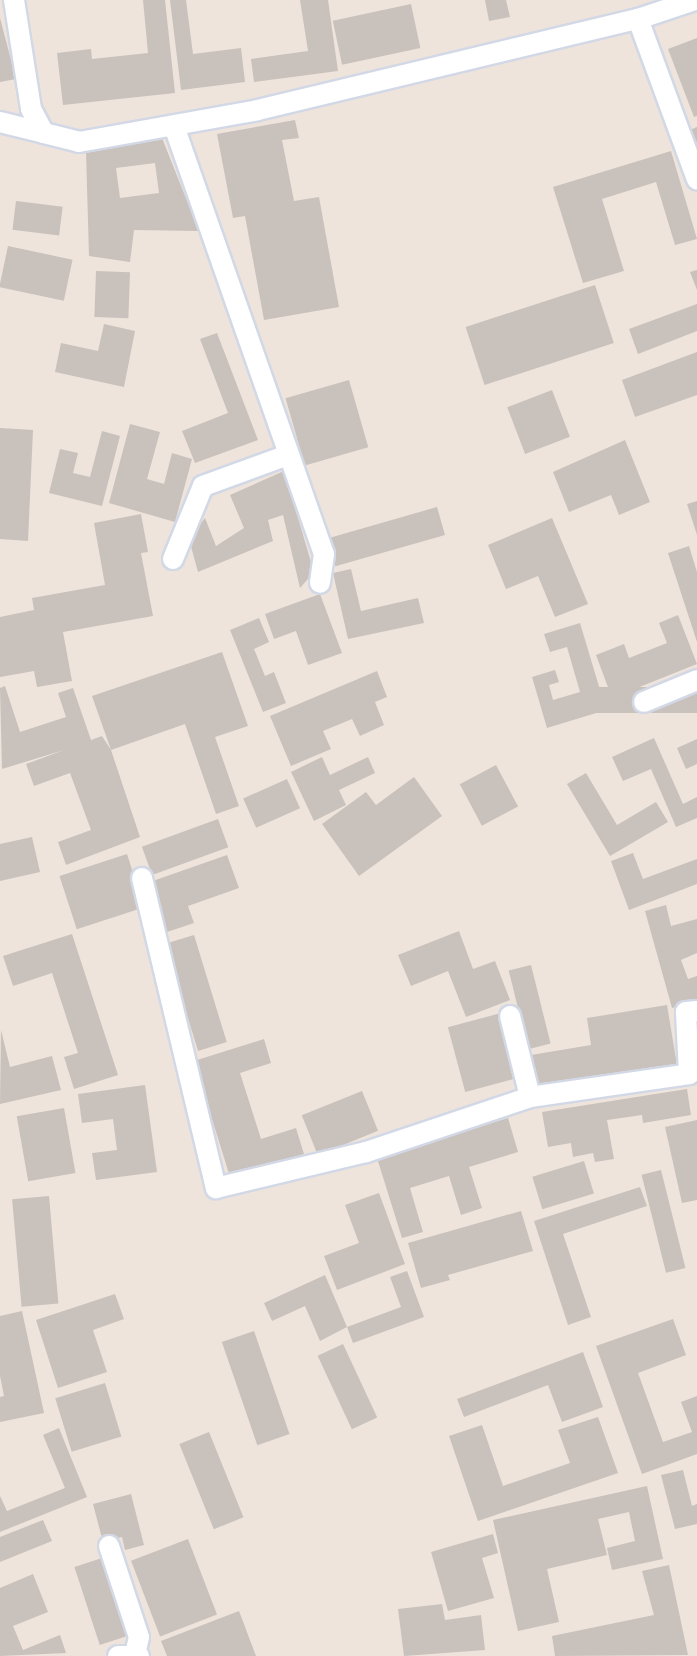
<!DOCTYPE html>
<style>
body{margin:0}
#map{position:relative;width:697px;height:1656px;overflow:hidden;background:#eee4dc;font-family:Manrope,sans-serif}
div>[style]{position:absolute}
.building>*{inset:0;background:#c9c1bc;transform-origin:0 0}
.roads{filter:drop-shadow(2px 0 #d2d8e5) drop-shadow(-2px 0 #d2d8e5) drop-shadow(0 2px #d2d8e5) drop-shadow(0 -2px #d2d8e5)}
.minor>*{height:20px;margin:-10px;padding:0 10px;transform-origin:10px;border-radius:10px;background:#fff}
span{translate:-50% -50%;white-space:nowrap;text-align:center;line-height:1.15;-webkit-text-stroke:5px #fff;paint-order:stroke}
</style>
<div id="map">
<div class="building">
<i style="clip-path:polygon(143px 0,165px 0,175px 93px,63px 105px,57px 53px,91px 49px,92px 59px,148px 53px)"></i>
<i style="clip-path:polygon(170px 0,186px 0,193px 54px,241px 48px,245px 82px,181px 90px)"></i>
<i style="clip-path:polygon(300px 0,328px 0,338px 71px,254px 82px,251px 59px,308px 51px)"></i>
<i style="clip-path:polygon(485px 0,506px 0,510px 17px,489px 21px)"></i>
<i style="left:411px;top:4px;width:45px;height:80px;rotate:78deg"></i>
<i style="clip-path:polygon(0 18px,16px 79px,0 82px)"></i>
<i style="clip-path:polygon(697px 38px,697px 116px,694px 117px,668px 49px)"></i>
<i style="clip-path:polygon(295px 120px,299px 138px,282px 140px,294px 201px,319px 197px,339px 307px,264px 320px,245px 216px,233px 218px,217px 134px)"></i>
<i style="clip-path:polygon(697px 127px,697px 143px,690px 130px)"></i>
<i style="clip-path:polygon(evenodd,162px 138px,199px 231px,134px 230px,130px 262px,89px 256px,86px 152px,162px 138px,155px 163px,159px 193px,120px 198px,116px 168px,155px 163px)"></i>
<i style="clip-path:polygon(671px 151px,697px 239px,675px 245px,656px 182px,602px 199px,624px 271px,583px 283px,553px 187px)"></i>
<i style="left:16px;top:201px;width:47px;height:29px;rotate:7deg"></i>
<i style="left:8px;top:246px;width:66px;height:42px;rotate:12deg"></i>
<i style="clip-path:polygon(697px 270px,697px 290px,690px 272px)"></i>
<i style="left:96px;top:271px;width:34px;height:46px;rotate:2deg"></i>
<i style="left:595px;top:285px;width:61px;height:136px;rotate:72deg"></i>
<i style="clip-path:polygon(697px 304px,697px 331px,638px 354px,629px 329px)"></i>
<i style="clip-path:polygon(104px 324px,135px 331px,124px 387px,55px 372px,61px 343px,98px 351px)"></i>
<i style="clip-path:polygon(217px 333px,258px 440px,195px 463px,182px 431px,228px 413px,200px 339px)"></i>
<i style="clip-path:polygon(697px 352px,697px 395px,635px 417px,622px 380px)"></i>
<i style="left:349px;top:380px;width:70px;height:66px;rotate:74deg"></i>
<i style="left:552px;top:390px;width:50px;height:48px;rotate:69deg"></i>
<i style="clip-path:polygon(130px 424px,160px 432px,147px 479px,164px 484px,172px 453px,192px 459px,175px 522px,109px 503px)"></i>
<i style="clip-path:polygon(0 428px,33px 430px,28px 541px,0 539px)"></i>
<i style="clip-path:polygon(102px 431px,120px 436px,102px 506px,49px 493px,60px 449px,78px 453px,73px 473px,90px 477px)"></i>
<i style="clip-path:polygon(625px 440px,650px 502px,619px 515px,611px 495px,569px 512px,553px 472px)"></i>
<i style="clip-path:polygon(284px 471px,314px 572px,300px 588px,283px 515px,268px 520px,273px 541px,198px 572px,189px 539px,205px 518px,216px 546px,244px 528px,230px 495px)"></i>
<i style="clip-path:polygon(697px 501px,697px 535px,687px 504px)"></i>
<i style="left:437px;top:507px;width:29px;height:114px;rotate:74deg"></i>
<i style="clip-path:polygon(141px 514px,148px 552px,141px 553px,153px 616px,63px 632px,72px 681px,37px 687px,34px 671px,0 677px,0 617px,34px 610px,32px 598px,105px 585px,94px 523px)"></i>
<i style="clip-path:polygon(552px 518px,588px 604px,555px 617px,538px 576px,506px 589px,488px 545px)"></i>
<i style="clip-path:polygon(689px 546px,697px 572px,697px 642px,668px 553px)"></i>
<i style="clip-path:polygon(351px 569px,361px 611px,418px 598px,424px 623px,348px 639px,333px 573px)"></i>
<i style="clip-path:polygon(320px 594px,342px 653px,308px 665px,296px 631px,274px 639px,265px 614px)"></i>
<i style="clip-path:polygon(678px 615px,697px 664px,612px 698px,596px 655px,624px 644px,629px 658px,667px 643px,659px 623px)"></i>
<i style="clip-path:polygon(259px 618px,269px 642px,254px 649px,265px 676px,274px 672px,286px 703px,263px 712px,230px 630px)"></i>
<i style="clip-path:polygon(580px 623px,606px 710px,547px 728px,532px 677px,555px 670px,559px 682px,549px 685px,553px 700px,580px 692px,567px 647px,550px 652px,544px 634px)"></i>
<i style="clip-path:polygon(222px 652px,248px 726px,215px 737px,239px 806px,216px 814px,185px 724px,111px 750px,92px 696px)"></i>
<i style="clip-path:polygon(377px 671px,387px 697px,375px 702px,384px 725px,360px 736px,352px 719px,323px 731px,331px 749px,291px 766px,270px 716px)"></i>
<i style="clip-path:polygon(5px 686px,20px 732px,66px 717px,58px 693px,73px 688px,91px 740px,102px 736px,111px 750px,140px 837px,66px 865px,58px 842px,91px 830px,70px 773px,34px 786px,26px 764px,64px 750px,2px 769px,0 688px)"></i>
<i style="left:697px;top:687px;width:26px;height:107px;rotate:90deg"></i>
<i style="clip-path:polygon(654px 738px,683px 804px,697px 797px,697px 818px,676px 827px,651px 769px,623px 781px,612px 757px)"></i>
<i style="clip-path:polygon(697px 739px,697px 764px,686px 769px,677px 748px)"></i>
<i style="clip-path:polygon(322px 757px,330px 775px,368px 757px,375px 773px,339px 790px,346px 805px,314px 821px,291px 772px)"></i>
<i style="left:496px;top:765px;width:47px;height:41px;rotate:62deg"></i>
<i style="clip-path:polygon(586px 773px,617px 825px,656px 802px,668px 822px,610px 856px,567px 784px)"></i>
<i style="clip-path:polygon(414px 777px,442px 816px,359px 876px,322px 824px,366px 792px,376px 805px)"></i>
<i style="left:287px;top:779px;width:32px;height:48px;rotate:66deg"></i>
<i style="left:218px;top:819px;width:30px;height:81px;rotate:70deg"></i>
<i style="clip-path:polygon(32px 837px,40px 872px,0 881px,0 844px)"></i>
<i style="clip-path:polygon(633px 853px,643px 879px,697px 859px,697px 884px,629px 910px,611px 861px)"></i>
<i style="left:127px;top:854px;width:56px;height:71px;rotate:72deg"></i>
<i style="clip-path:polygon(227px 855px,239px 888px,188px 906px,194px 923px,167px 932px,150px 882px)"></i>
<i style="clip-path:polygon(666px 905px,671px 926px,697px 919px,697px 953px,681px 960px,688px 979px,697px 976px,697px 1002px,672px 1008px,645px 911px)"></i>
<i style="clip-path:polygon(459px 931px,473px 969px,495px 961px,510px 1000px,466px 1017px,448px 971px,411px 986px,398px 955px)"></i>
<i style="clip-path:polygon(72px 934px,118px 1075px,74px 1089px,64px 1057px,78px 1053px,52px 973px,13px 986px,3px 956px)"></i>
<i style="left:194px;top:935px;width:112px;height:30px;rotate:73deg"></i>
<i style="left:531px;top:965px;width:81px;height:23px;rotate:76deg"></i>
<i style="clip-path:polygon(667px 1005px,677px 1065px,536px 1087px,531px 1055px,591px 1045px,587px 1018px)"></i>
<i style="left:501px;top:1013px;width:67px;height:55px;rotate:75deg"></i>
<i style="clip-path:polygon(1px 1030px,10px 1067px,52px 1056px,61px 1090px,0 1104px)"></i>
<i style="clip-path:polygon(264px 1039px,271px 1063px,240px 1073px,261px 1139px,296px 1128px,304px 1154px,230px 1177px,194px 1061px)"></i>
<i style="clip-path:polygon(145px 1085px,157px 1172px,96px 1180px,92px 1153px,117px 1150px,113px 1119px,82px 1123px,78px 1094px)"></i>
<i style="clip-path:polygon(687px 1089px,691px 1115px,643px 1123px,642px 1115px,607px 1120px,614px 1159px,595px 1162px,593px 1153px,573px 1157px,571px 1143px,548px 1147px,542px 1112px)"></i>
<i style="left:362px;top:1091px;width:43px;height:65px;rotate:68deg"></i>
<i style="left:64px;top:1108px;width:66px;height:48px;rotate:80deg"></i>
<i style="clip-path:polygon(508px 1118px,518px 1152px,469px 1167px,482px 1208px,461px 1215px,449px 1176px,410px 1188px,423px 1232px,402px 1238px,377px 1158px)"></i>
<i style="clip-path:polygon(697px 1120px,697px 1200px,682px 1203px,665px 1127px)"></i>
<i style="left:584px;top:1161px;width:34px;height:54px;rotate:73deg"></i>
<i style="left:661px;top:1170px;width:101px;height:20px;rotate:76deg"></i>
<i style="clip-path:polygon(640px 1187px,647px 1206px,563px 1234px,591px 1317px,568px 1325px,534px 1221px)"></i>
<i style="clip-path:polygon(379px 1193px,405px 1264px,337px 1290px,324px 1256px,359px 1243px,345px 1205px)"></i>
<i style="left:49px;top:1196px;width:108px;height:37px;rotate:85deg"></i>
<i style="clip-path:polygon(521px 1211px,533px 1251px,448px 1275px,450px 1280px,421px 1288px,408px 1243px)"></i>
<i style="clip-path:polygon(407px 1271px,424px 1317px,353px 1343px,347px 1327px,401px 1307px,390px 1277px)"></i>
<i style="clip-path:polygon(325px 1275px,347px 1327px,320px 1341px,305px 1306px,272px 1321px,264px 1303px)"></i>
<i style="clip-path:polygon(115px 1294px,124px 1319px,93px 1330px,107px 1372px,58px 1388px,36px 1320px)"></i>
<i style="clip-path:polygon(22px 1311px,44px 1413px,0 1422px,0 1397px,4px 1396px,0 1376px,0 1316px)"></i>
<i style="clip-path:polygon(673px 1319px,686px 1355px,638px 1373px,663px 1442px,692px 1432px,681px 1402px,697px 1396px,697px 1454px,642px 1474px,596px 1346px)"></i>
<i style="left:254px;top:1331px;width:109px;height:34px;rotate:71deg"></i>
<i style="left:343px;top:1344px;width:81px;height:28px;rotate:65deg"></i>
<i style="clip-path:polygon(583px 1352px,603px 1407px,562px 1422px,548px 1385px,464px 1417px,457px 1399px)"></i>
<i style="left:105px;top:1383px;width:56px;height:52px;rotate:73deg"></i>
<i style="clip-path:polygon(598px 1417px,618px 1473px,478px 1521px,449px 1436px,482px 1425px,503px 1486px,570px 1463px,558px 1430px)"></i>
<i style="clip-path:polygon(59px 1428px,87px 1497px,0 1532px,0 1496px,7px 1511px,65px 1488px,43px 1435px)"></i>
<i style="left:209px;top:1432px;width:92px;height:32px;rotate:68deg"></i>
<i style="clip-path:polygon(683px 1470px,692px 1506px,697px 1504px,697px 1524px,675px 1529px,661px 1475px)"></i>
<i style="clip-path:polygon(647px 1486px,663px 1559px,612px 1570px,607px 1548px,635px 1541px,629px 1512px,598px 1519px,607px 1555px,547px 1569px,559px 1622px,518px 1631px,493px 1520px)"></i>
<i style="clip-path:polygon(131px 1494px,144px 1545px,125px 1550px,122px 1537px,103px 1542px,93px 1504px)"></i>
<i style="clip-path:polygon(43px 1520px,52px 1541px,0 1562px,0 1537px)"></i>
<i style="clip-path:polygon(493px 1534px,498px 1553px,482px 1558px,494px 1598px,448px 1611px,431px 1552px)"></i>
<i style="left:188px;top:1539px;width:81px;height:61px;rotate:69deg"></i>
<i style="left:102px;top:1558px;width:82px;height:29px;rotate:72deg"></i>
<i style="clip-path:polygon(669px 1565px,688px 1655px,555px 1656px,552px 1636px,654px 1615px,642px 1571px)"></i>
<i style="clip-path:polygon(33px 1574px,48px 1612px,13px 1626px,23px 1650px,60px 1635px,66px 1653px,0 1656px,0 1588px)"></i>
<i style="clip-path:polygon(442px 1604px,445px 1620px,481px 1615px,485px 1650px,404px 1656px,398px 1609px)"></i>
<i style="clip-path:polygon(239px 1611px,256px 1656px,167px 1656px,161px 1641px)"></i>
</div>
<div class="roads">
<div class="minor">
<i style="left:14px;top:0;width:110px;rotate:81.1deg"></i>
<i style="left:31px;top:109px;width:27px;rotate:62deg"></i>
<i style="left:44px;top:133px;width:36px;rotate:14deg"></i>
<i style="left:79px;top:142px;width:182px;rotate:-10.1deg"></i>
<i style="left:258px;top:110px;width:391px;rotate:-13.5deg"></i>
<i style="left:638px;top:19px;width:60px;rotate:-18.4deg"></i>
<i style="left:638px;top:19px;width:171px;rotate:69.8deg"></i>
<i style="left:0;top:122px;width:45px;rotate:14deg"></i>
<i style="left:174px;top:126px;width:454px;rotate:70.7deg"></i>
<i style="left:324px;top:554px;width:29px;rotate:98deg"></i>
<i style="left:173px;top:559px;width:79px;rotate:-67.7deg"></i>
<i style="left:203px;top:486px;width:90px;rotate:-20deg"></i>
<i style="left:644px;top:702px;width:57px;rotate:-22.5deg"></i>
<i style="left:142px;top:878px;width:319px;rotate:76.6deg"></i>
<i style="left:216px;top:1188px;width:154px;rotate:-13.5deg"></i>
<i style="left:366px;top:1152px;width:173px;rotate:-18.5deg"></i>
<i style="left:530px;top:1097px;width:161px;rotate:-8.2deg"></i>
<i style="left:689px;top:1074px;width:62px;rotate:-92.8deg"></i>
<i style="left:686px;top:1012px;width:11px;rotate:-5deg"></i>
<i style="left:510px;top:1016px;width:83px;rotate:76.1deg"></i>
<i style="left:109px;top:1546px;width:96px;rotate:71.8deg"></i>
<i style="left:139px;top:1637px;width:17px;rotate:103deg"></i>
<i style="left:118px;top:1656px;width:21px"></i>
</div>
</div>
</div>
